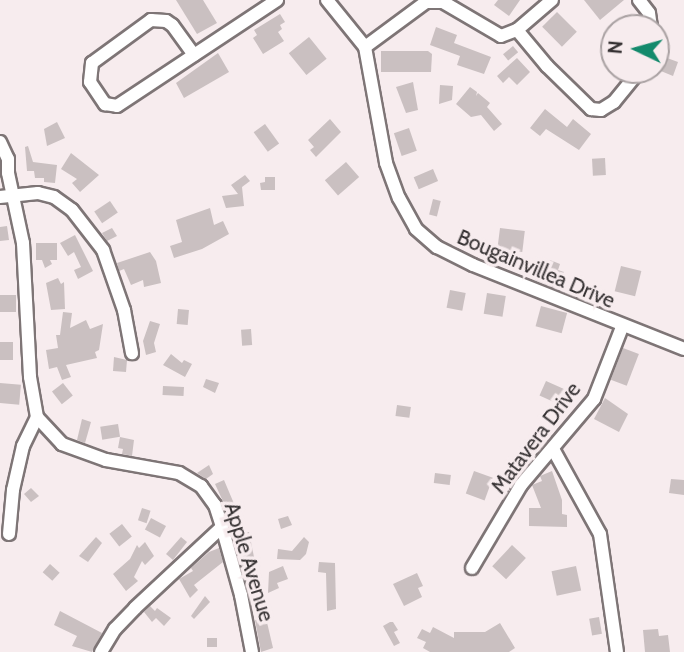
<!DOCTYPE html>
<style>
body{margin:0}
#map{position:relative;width:684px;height:652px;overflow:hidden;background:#f7ecee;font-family:Cabin,sans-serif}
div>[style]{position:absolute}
.building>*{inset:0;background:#cac0c1;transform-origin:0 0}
.roads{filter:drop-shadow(2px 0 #7e7576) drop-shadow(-2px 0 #7e7576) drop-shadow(0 2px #7e7576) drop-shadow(0 -2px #7e7576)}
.street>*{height:12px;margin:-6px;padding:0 6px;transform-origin:6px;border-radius:6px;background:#fff}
span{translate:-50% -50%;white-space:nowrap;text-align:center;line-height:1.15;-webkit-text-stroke:7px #f7ecee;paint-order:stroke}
.street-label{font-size:21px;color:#363233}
.north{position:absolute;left:600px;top:14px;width:70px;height:70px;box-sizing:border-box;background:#f7ecee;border:2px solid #aaa2a3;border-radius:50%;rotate:275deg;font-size:19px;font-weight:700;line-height:28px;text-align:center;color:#363233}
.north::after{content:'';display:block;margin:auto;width:24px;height:32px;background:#138a6c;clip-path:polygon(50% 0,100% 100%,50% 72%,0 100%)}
</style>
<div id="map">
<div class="building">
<i style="clip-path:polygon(176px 0,203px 0,217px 23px,197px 34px)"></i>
<i style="clip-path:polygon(498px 0,520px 0,509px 16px,494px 5px)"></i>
<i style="clip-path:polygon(584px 0,624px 0,600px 20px)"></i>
<i style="left:557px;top:12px;width:28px;height:21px;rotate:45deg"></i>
<i style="clip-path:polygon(280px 14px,285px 22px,280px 25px,282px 29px,278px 32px,284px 41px,263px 54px,253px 38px,257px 35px,254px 30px)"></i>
<i style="clip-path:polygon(436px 27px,457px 35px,454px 43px,491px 57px,484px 74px,457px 65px,460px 56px,430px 45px)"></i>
<i style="left:309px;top:37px;width:28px;height:26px;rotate:51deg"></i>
<i style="left:513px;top:46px;width:8px;height:13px;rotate:50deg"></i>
<i style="clip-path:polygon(381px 51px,428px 51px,432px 54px,431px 72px,381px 72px)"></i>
<i style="clip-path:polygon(218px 53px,229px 72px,184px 98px,176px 83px)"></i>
<i style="clip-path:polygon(656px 54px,678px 62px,673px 76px,656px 69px)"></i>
<i style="clip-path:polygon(517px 58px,530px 72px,517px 85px,509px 77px,503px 83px,497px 76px)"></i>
<i style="clip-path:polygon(413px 82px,418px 110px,406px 113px,396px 87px)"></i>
<i style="clip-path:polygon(440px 85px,453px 86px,452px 100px,439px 104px)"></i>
<i style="clip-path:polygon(470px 87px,477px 92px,476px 96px,478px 93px,490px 103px,487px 107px,502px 124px,494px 131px,481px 115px,471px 117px,456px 104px)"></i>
<i style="clip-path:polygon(545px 109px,567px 127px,573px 119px,591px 134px,579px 150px,546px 129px,540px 136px,530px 128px)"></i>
<i style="clip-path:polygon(330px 119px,341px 132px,316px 157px,310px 150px,314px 147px,308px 140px)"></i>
<i style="clip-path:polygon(57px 122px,65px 138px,47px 146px,44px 129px)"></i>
<i style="left:265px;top:124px;width:24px;height:14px;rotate:54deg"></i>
<i style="left:409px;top:128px;width:24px;height:16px;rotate:71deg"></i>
<i style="clip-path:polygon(28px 146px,33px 162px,57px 165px,55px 183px,44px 182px,44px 178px,35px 178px,34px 171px,27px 171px,25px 147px)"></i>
<i style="clip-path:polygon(71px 153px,99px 175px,80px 192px,72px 183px,77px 179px,61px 169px)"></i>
<i style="left:605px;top:158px;width:17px;height:13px;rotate:87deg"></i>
<i style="left:346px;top:162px;width:20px;height:28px;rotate:49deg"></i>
<i style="left:433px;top:169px;width:13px;height:21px;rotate:67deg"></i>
<i style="clip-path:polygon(245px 175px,250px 181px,242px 187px,244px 206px,226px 208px,222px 196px,238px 194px,231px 185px)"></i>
<i style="clip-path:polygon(265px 177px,275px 177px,275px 190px,261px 190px,260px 183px,265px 182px)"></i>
<i style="left:433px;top:199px;width:8px;height:16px;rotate:14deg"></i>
<i style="left:110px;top:201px;width:14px;height:19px;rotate:56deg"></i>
<i style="clip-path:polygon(210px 208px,214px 225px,223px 221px,229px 234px,202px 249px,174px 258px,170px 246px,182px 242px,176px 220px)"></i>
<i style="clip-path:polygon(7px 226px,9px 240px,0 241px,0 227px)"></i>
<i style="clip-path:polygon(112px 228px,117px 236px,107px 241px,102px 233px)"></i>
<i style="left:500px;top:228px;width:25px;height:21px;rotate:7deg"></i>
<i style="clip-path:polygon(75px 235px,93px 271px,78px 279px,74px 270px,81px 267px,74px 252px,68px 256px,60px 243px)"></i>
<i style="clip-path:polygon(36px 243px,57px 243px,57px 260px,50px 260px,52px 264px,45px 268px,42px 260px,36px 260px)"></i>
<i style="clip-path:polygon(150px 252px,156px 261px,161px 283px,144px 287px,143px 280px,131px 285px,124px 269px,119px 271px,117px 263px)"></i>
<i style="clip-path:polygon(550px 260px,560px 264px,558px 270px,564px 272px,558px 289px,535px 280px,541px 266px,546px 268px)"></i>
<i style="left:621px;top:266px;width:21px;height:26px;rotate:14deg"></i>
<i style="clip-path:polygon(58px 278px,61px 284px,64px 282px,65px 309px,51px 310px,46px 283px)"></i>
<i style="left:450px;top:290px;width:16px;height:18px;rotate:11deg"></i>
<i style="left:487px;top:293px;width:19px;height:21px;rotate:9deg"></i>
<i style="left:16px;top:295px;width:17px;height:16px;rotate:90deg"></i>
<i style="left:541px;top:306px;width:27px;height:21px;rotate:15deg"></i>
<i style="left:178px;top:309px;width:11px;height:15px;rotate:5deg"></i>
<i style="clip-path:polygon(63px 312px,72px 313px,70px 328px,86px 320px,90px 329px,103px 324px,99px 350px,95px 352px,97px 358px,66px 365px,71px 377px,62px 380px,57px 367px,49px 369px,46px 350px,58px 348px,56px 335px,60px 335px)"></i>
<i style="clip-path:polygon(150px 321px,160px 324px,154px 343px,156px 352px,146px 355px,143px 341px)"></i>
<i style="left:251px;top:329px;width:16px;height:10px;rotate:86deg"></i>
<i style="left:0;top:342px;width:13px;height:18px"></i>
<i style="left:623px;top:348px;width:17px;height:34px;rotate:21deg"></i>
<i style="clip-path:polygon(171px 354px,182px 363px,184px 360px,192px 364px,185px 377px,163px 365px)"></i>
<i style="clip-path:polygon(114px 357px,127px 360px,126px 372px,113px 371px)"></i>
<i style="clip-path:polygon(206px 379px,219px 383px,215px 393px,203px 387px)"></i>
<i style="left:546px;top:381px;width:24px;height:16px;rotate:24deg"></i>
<i style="left:0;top:383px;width:21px;height:20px;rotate:5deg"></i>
<i style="left:63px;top:383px;width:16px;height:14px;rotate:52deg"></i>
<i style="left:163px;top:386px;width:21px;height:9px;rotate:3deg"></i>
<i style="clip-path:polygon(605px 398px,628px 414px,619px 432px,594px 419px)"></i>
<i style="left:397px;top:405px;width:14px;height:11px;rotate:8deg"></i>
<i style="clip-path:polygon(82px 419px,91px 422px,85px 443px,77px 440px)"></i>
<i style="left:118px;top:424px;width:13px;height:18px;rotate:81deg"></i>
<i style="clip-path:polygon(120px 437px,134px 440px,132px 456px,122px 454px,123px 449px,118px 448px)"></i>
<i style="clip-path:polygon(209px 465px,213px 474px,206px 479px,197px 473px)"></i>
<i style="left:474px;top:471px;width:20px;height:24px;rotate:20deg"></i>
<i style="clip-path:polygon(552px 471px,562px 500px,562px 514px,567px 515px,567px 527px,529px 526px,529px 508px,541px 508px,532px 485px,542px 481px,540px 476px)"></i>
<i style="left:435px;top:473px;width:16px;height:10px;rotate:7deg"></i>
<i style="clip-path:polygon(671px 479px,684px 480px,684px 495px,669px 493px)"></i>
<i style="clip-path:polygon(224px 480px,246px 532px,249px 532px,254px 557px,248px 557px,255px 577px,257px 576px,262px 599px,251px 603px,240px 558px,247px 550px,243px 546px,237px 550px,227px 510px,215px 484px)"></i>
<i style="clip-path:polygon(31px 488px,39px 496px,31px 502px,24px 494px)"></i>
<i style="left:142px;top:508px;width:9px;height:13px;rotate:18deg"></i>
<i style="clip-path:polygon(288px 516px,292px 525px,281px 529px,278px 519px)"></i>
<i style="left:151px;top:518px;width:17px;height:13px;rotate:28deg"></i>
<i style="left:122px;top:524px;width:16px;height:16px;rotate:52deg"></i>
<i style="clip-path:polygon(96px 537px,102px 543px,88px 562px,79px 556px)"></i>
<i style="clip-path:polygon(181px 537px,187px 542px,173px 560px,166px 554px)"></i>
<i style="clip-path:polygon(304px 537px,309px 542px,306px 554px,300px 560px,277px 559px,278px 549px,292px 551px)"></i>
<i style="clip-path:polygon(145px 542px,154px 556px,145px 565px,142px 561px,134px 577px,138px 581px,126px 591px,113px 574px,130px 559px,137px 545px,139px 548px)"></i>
<i style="left:512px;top:545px;width:19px;height:29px;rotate:43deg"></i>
<i style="clip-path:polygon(219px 548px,223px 562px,194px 585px,198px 590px,190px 598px,179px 579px,193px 571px,191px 568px,209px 552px)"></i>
<i style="clip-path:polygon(319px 562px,335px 563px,336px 609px,327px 611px,326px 573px,318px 572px)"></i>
<i style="left:50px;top:564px;width:13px;height:11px;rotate:42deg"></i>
<i style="clip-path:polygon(283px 566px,288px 579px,277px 583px,279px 588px,268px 593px,269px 572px)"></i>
<i style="left:576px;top:566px;width:25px;height:25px;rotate:78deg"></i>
<i style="clip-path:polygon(417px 573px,423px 586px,418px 588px,422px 597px,404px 606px,393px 584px)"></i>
<i style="clip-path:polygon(205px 596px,210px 602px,194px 619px,191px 616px)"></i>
<i style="clip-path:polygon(150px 606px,155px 611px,157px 608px,171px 618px,164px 626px,156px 618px,152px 622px,144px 612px)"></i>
<i style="clip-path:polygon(60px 611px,102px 633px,92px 652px,72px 646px,77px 636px,54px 625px)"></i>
<i style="left:599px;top:617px;width:17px;height:10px;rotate:80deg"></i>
<i style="clip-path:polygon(266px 618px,273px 648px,261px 652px,255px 620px)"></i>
<i style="clip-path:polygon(390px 622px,393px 622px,398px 630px,394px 632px,400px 643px,394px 646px,383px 626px)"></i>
<i style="clip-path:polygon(500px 623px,515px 648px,509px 652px,430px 652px,423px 648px,426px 642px,417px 638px,422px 629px,430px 633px,433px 627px,454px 638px,454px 632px,485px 632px)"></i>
<i style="clip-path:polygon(658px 629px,659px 636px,668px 635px,670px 652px,645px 652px,643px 630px)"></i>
<i style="left:207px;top:638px;width:10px;height:9px"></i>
</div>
<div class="roads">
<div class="street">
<i style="left:327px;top:0;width:60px;rotate:51deg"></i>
<i style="left:365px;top:47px;width:118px;rotate:79.7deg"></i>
<i style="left:386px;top:163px;width:37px;rotate:70deg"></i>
<i style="left:399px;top:198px;width:35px;rotate:61deg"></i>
<i style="left:416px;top:229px;width:28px;rotate:41deg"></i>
<i style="left:437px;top:247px;width:40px;rotate:26.6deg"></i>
<i style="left:473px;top:265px;width:227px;rotate:21.7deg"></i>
<i style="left:639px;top:0;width:16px;rotate:52deg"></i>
<i style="left:649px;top:13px;width:15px;rotate:82deg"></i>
<i style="left:517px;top:30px;width:47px;rotate:50.2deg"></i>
<i style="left:547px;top:66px;width:62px;rotate:44.3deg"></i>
<i style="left:591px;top:109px;width:10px;rotate:6deg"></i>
<i style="left:601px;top:110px;width:15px;rotate:-32deg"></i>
<i style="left:614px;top:102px;width:41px;rotate:-50.9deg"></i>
<i style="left:365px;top:47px;width:76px;rotate:-36.4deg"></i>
<i style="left:426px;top:2px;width:17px"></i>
<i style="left:443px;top:2px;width:67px;rotate:30.4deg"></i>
<i style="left:501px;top:36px;width:17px;rotate:-21deg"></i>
<i style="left:517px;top:30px;width:46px;rotate:-40.6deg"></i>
<i style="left:194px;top:55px;width:37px;rotate:-126deg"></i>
<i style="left:172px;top:25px;width:7px;rotate:-146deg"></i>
<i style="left:166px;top:21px;width:15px;rotate:-176deg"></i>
<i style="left:151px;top:20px;width:73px;rotate:143.9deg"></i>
<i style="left:92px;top:63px;width:19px;rotate:96deg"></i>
<i style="left:90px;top:82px;width:27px;rotate:56deg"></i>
<i style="left:105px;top:104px;width:12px;rotate:9deg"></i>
<i style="left:117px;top:106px;width:192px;rotate:-33.5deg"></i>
<i style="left:0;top:142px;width:19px;rotate:65deg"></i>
<i style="left:8px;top:159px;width:14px;rotate:90deg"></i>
<i style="left:8px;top:173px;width:72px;rotate:77.9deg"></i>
<i style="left:23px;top:243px;width:134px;rotate:87deg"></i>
<i style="left:30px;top:377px;width:41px;rotate:80.1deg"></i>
<i style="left:37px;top:417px;width:37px;rotate:47deg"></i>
<i style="left:62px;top:444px;width:47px;rotate:20deg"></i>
<i style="left:106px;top:460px;width:74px;rotate:10.1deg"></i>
<i style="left:179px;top:473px;width:26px;rotate:31deg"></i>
<i style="left:201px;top:486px;width:24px;rotate:54deg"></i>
<i style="left:215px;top:505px;width:23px;rotate:72deg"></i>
<i style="left:222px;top:527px;width:71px;rotate:74.4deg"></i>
<i style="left:241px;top:595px;width:58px;rotate:79.1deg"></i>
<i style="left:0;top:197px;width:38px;rotate:-6deg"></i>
<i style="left:38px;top:193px;width:16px;rotate:14deg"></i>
<i style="left:54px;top:197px;width:22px;rotate:36deg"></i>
<i style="left:72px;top:210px;width:51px;rotate:52.2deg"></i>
<i style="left:103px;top:250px;width:64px;rotate:70.7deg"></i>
<i style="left:124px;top:310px;width:44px;rotate:79.5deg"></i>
<i style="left:553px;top:449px;width:97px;rotate:61.1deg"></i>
<i style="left:600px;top:534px;width:119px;rotate:81.8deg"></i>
<i style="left:9px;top:534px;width:44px;rotate:-84.8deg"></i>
<i style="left:13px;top:490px;width:45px;rotate:-77.2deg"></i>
<i style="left:23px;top:446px;width:32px;rotate:-64deg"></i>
<i style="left:472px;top:568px;width:96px;rotate:-59.4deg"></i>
<i style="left:521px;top:485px;width:113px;rotate:-49.7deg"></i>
<i style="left:594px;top:399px;width:77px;rotate:-68.7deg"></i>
<i style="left:101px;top:652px;width:27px;rotate:-59deg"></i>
<i style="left:115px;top:629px;width:29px;rotate:-46deg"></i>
<i style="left:135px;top:608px;width:119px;rotate:-43deg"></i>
</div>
</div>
<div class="street-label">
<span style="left:536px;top:269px;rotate:23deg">Bougainvillea Drive</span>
<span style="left:536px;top:438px;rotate:-53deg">Matavera Drive</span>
<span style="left:249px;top:562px;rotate:73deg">Apple Avenue</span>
</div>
<div class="north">N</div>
</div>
